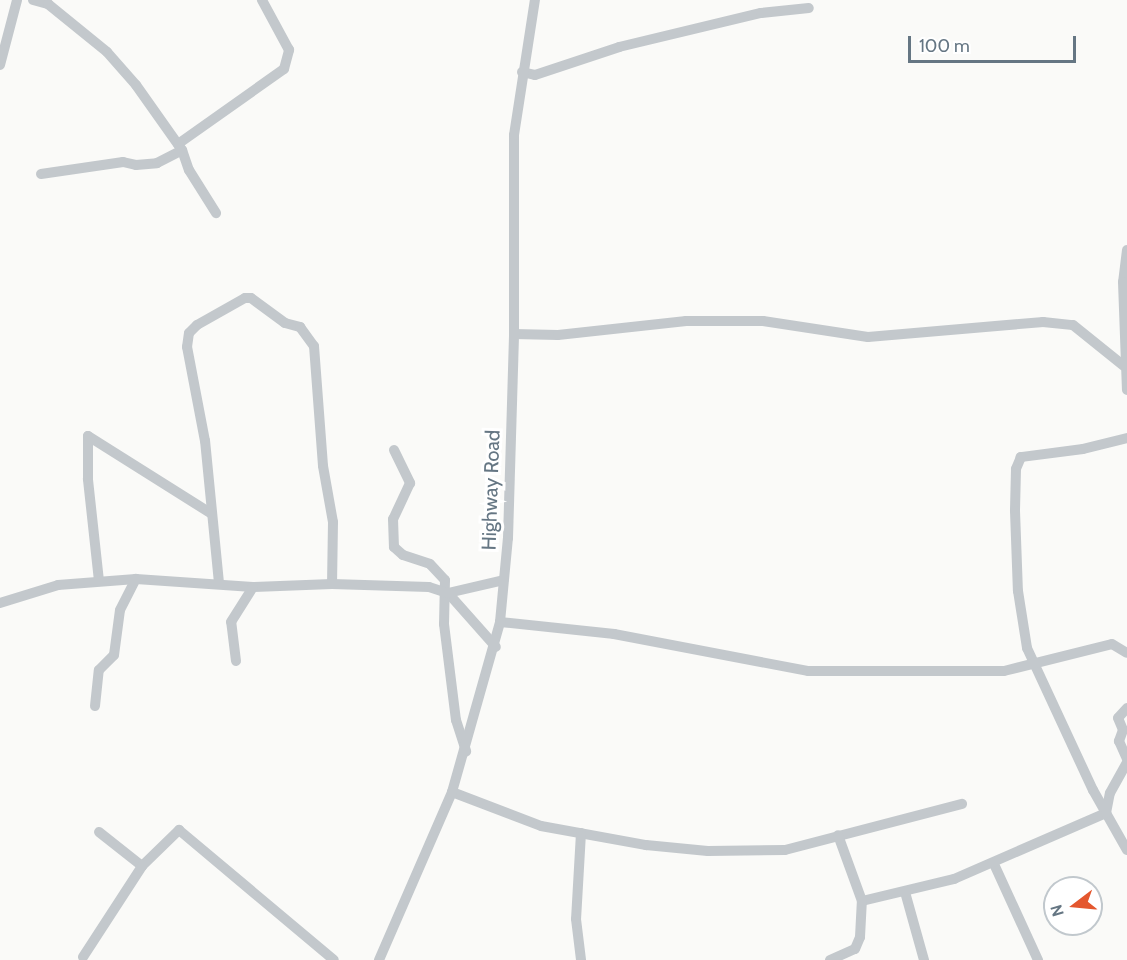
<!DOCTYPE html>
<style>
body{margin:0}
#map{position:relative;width:1127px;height:960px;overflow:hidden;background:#fafaf8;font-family:Cabin,sans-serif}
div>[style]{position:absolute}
.minor>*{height:10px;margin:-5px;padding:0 5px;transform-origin:5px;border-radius:5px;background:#c3c8cc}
span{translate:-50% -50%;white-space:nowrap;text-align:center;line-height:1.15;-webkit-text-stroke:6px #fff;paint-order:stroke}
.street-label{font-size:20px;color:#657683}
.north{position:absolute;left:1043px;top:876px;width:60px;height:60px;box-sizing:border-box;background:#fff;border:2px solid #c1c8cd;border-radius:50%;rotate:254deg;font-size:16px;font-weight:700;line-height:24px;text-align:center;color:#657683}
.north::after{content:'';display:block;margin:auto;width:21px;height:27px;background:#e4572e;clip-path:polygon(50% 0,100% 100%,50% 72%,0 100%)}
.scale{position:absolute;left:908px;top:36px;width:168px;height:27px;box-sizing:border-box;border:3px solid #657683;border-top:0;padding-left:8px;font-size:18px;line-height:21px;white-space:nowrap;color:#657683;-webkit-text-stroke:4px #fff;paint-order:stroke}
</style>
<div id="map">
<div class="minor">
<i style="left:33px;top:0;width:16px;rotate:15deg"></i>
<i style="left:48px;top:4px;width:76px;rotate:39.1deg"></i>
<i style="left:107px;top:52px;width:44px;rotate:48.7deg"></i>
<i style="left:136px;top:85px;width:80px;rotate:54.7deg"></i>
<i style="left:182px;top:150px;width:21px;rotate:71deg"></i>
<i style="left:189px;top:170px;width:51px;rotate:57.9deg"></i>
<i style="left:0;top:65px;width:67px;rotate:-75.3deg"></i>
<i style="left:522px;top:72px;width:13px;rotate:13deg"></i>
<i style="left:535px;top:75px;width:89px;rotate:-18.4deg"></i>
<i style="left:619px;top:47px;width:146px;rotate:-13.5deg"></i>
<i style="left:761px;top:13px;width:48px;rotate:-5.9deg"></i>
<i style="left:178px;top:144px;width:130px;rotate:-35.3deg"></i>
<i style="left:284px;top:69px;width:20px;rotate:-75deg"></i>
<i style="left:289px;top:50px;width:57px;rotate:-118.4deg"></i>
<i style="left:41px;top:174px;width:83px;rotate:-8.3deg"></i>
<i style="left:123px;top:162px;width:13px;rotate:13deg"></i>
<i style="left:136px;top:165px;width:21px;rotate:-5deg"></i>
<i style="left:157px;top:163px;width:28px;rotate:-27deg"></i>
<i style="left:1127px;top:250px;width:32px;rotate:97deg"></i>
<i style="left:1123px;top:282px;width:108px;rotate:87.9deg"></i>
<i style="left:514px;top:334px;width:44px;rotate:1.3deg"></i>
<i style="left:558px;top:335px;width:129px;rotate:-6.2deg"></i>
<i style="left:686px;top:321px;width:77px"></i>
<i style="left:763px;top:321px;width:106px;rotate:8.7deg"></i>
<i style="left:868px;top:337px;width:176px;rotate:-4.9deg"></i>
<i style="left:1043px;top:322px;width:30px;rotate:6deg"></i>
<i style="left:1073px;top:325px;width:65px;rotate:38.8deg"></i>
<i style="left:1127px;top:438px;width:45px;rotate:166deg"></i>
<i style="left:1083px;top:449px;width:63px;rotate:172.6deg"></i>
<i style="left:1021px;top:457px;width:13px;rotate:113deg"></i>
<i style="left:1016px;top:469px;width:42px;rotate:91.4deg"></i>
<i style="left:1015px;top:511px;width:80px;rotate:87.9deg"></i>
<i style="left:1018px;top:591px;width:58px;rotate:81deg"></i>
<i style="left:1027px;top:648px;width:157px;rotate:65.1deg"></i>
<i style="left:1093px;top:790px;width:69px;rotate:60.5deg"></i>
<i style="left:394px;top:450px;width:37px;rotate:64deg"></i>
<i style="left:410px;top:483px;width:40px;rotate:115deg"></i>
<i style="left:393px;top:519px;width:28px;rotate:88deg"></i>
<i style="left:394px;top:547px;width:12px;rotate:42deg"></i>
<i style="left:403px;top:555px;width:28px;rotate:18deg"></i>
<i style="left:430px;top:564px;width:22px;rotate:47deg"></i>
<i style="left:445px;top:580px;width:44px;rotate:91.3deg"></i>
<i style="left:444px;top:624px;width:97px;rotate:82.9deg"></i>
<i style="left:456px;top:720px;width:33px;rotate:72deg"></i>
<i style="left:99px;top:581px;width:103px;rotate:-96.2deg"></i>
<i style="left:88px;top:479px;width:43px;rotate:-90deg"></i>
<i style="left:88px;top:436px;width:146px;rotate:32.2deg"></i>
<i style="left:219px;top:583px;width:143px;rotate:-95.6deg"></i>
<i style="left:205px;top:441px;width:96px;rotate:-100.8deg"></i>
<i style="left:187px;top:347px;width:14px;rotate:-82deg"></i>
<i style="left:189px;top:333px;width:11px;rotate:-45deg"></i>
<i style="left:197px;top:325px;width:55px;rotate:-29.4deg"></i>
<i style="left:245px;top:298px;width:6px"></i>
<i style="left:251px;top:298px;width:42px;rotate:36.3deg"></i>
<i style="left:285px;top:323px;width:16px;rotate:15deg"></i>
<i style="left:300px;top:327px;width:24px;rotate:54deg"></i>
<i style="left:314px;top:346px;width:120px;rotate:85.7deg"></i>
<i style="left:323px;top:466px;width:57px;rotate:79.9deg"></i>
<i style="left:333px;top:522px;width:62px;rotate:90.9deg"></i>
<i style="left:448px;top:593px;width:72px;rotate:48.4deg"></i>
<i style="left:0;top:603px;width:61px;rotate:-17.2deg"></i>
<i style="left:58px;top:585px;width:78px;rotate:-4.4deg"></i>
<i style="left:136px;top:579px;width:117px;rotate:3.9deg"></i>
<i style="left:253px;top:587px;width:79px;rotate:-2.2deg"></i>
<i style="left:332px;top:584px;width:97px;rotate:1.8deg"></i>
<i style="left:429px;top:587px;width:20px;rotate:18deg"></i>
<i style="left:448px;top:593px;width:57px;rotate:-13.1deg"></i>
<i style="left:500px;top:622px;width:115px;rotate:6deg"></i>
<i style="left:614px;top:634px;width:197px;rotate:10.8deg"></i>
<i style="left:808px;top:671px;width:196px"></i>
<i style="left:1004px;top:671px;width:111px;rotate:-14deg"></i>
<i style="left:1112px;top:644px;width:17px;rotate:31deg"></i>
<i style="left:236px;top:661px;width:39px;rotate:-97deg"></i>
<i style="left:231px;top:622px;width:41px;rotate:-57.8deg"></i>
<i style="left:95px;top:706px;width:36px;rotate:-84deg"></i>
<i style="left:99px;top:670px;width:21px;rotate:-45deg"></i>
<i style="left:114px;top:655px;width:45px;rotate:-82.4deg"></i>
<i style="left:120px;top:610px;width:35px;rotate:-63deg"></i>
<i style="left:1127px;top:708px;width:13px;rotate:132deg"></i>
<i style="left:1118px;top:718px;width:13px;rotate:67deg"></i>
<i style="left:1123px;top:730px;width:12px;rotate:110deg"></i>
<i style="left:1119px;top:741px;width:20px;rotate:66deg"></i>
<i style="left:452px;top:792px;width:95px;rotate:20.9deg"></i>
<i style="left:541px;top:826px;width:107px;rotate:10.3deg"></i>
<i style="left:646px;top:845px;width:62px;rotate:5.5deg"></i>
<i style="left:708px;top:851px;width:77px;rotate:-0.7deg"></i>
<i style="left:785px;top:850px;width:183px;rotate:-14.6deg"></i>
<i style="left:99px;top:832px;width:55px;rotate:38.3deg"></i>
<i style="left:581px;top:833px;width:86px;rotate:93.3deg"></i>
<i style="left:576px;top:919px;width:41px;rotate:83deg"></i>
<i style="left:994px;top:864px;width:106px;rotate:65.4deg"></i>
<i style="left:905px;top:892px;width:71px;rotate:74.4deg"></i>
<i style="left:862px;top:901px;width:95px;rotate:-13.4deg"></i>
<i style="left:954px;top:879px;width:166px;rotate:-23.5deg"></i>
<i style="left:1106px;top:813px;width:20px;rotate:-79deg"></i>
<i style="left:1110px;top:793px;width:35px;rotate:-61deg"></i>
<i style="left:83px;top:957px;width:108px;rotate:-57deg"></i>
<i style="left:142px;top:866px;width:52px;rotate:-44.2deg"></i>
<i style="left:179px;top:830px;width:202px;rotate:40deg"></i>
<i style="left:379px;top:960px;width:183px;rotate:-66.5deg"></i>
<i style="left:452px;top:792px;width:177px;rotate:-74.2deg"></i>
<i style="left:500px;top:622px;width:84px;rotate:-84.6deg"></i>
<i style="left:508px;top:538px;width:204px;rotate:-88.3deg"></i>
<i style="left:514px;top:334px;width:199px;rotate:-90deg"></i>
<i style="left:514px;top:135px;width:137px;rotate:-81.2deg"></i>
<i style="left:830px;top:960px;width:27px;rotate:-24deg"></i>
<i style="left:855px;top:949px;width:13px;rotate:-67deg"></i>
<i style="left:860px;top:937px;width:36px;rotate:-87deg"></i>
<i style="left:862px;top:901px;width:70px;rotate:-110deg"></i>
</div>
<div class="street-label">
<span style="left:491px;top:490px;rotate:-88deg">Highway Road</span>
</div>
<div class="north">N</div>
<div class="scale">100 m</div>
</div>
